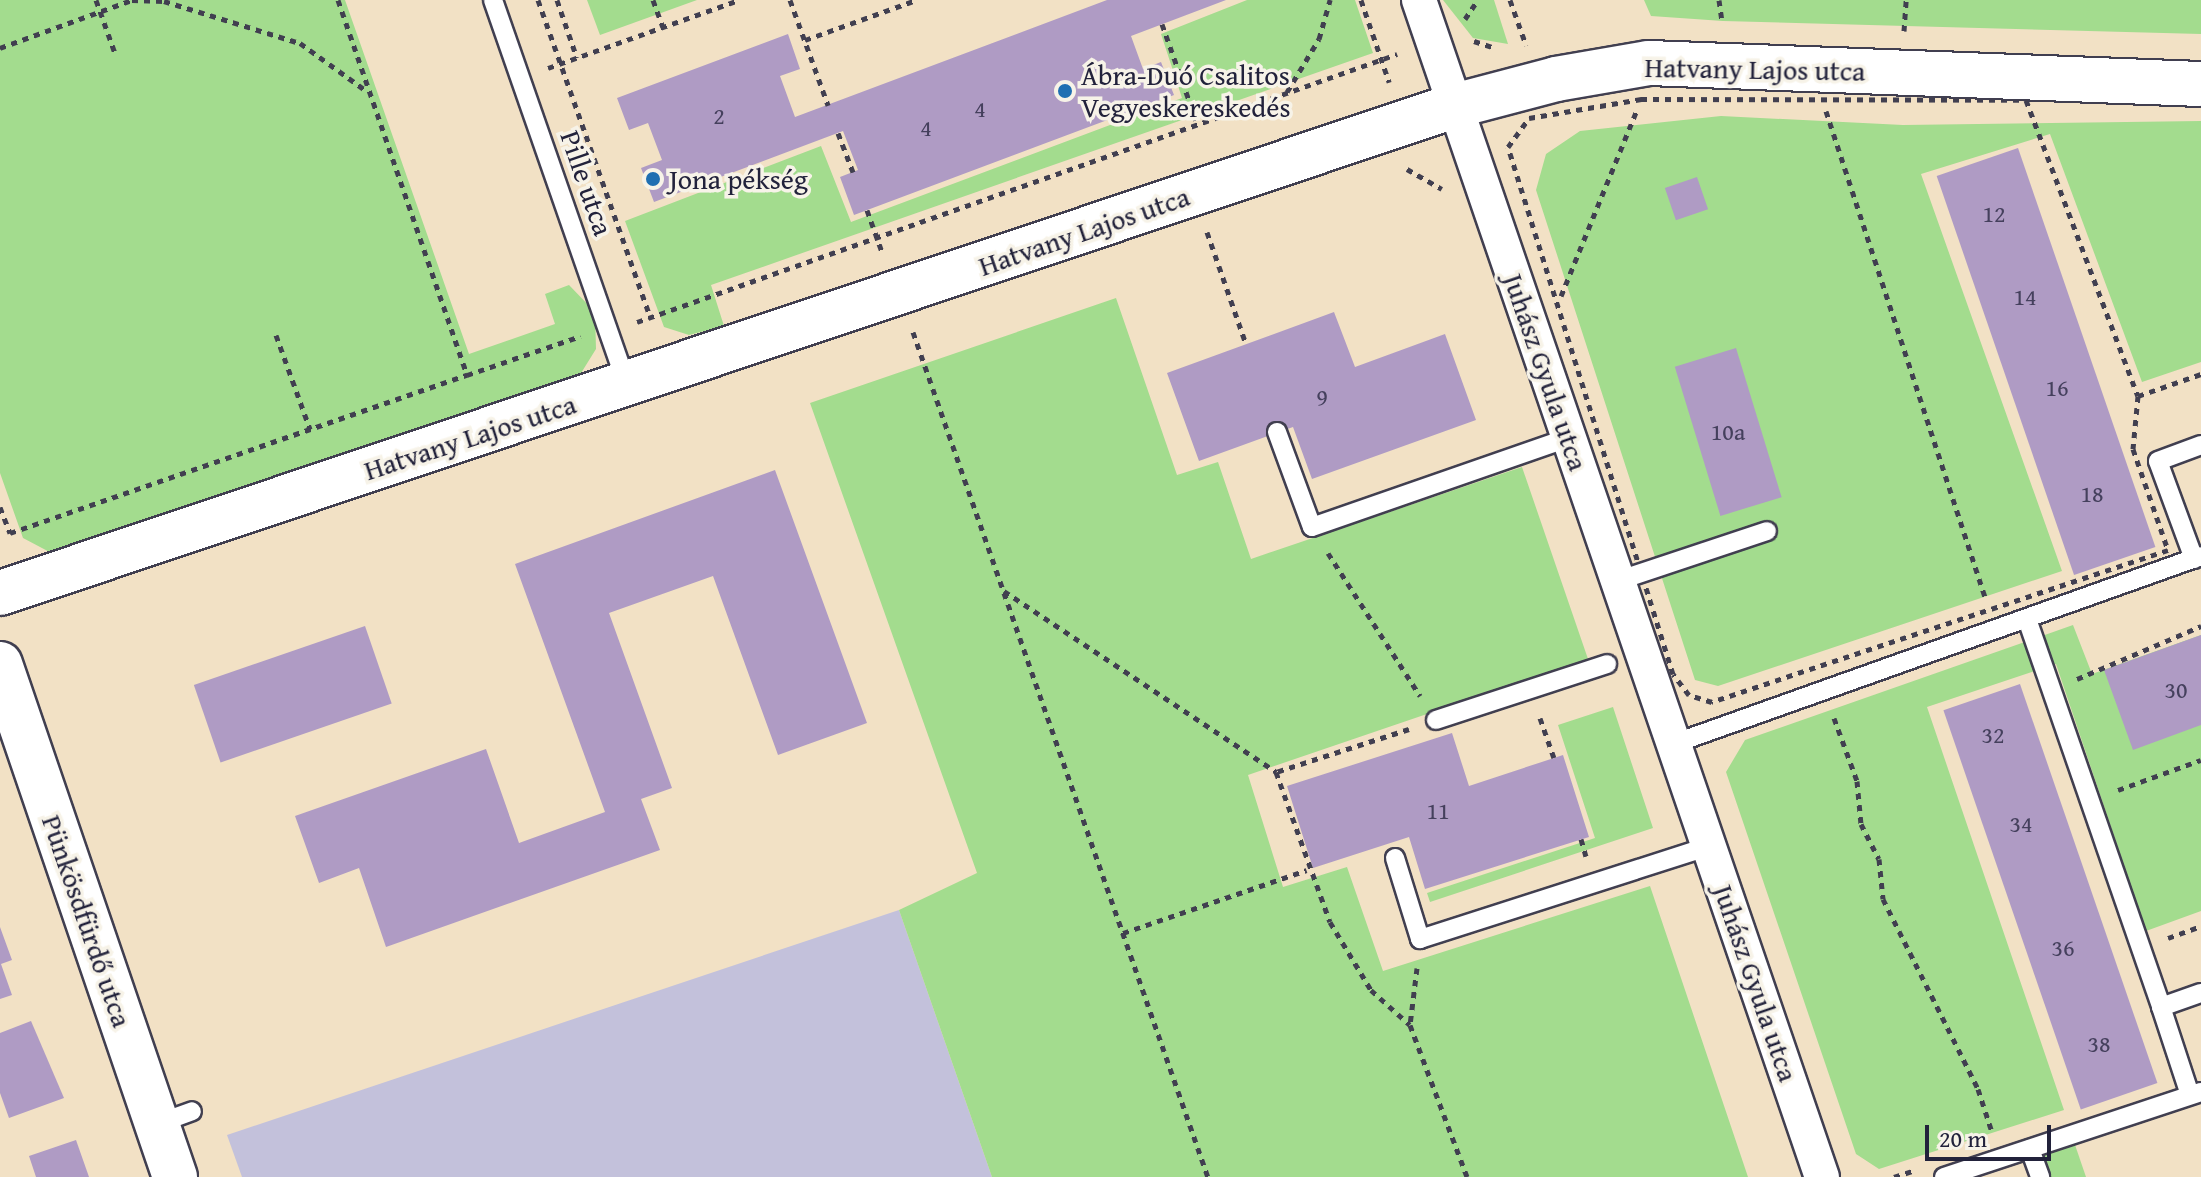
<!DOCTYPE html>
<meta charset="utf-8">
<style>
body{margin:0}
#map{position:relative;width:2201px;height:1177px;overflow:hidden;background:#f2e1c5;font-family:"Gentium Book Plus",serif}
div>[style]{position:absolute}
.industrial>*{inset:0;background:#c3c1db}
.green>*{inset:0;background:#a3dc8e}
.building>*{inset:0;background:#af9bc4;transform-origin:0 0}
.path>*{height:5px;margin-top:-2.5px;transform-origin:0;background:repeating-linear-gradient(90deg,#413f50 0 6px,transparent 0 12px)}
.roads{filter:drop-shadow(2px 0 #413f50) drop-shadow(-2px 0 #413f50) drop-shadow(0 2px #413f50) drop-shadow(0 -2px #413f50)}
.service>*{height:18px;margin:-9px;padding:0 9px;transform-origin:9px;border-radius:9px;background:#fff}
.minor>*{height:34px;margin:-17px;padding:0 17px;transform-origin:17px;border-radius:17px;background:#fff}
.tertiary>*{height:44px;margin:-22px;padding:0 22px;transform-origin:22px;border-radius:22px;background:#fff}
.dots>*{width:22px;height:22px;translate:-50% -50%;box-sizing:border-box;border:4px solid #f7f3e8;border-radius:50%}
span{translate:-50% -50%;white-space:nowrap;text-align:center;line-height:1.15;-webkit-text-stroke:7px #f7f3e8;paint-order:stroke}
.number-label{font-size:24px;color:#45405d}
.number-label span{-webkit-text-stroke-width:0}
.street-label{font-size:28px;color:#22223b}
.poi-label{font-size:28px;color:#22223b}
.left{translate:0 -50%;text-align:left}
.scale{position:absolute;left:1925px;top:1125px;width:126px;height:36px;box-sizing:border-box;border:4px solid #22223b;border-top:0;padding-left:10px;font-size:24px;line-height:28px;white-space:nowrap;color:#22223b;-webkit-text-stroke:6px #f7f3e8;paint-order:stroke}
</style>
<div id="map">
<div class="industrial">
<i style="clip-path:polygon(899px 910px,992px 1177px,242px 1177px,227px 1135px)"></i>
</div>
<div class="green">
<i style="clip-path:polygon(0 0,345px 0,469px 354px,555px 324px,545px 294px,569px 285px,595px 312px,596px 349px,573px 386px,59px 557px,23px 538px,0 473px)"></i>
<i style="clip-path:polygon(587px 0,697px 0,600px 35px)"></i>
<i style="clip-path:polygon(1247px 0,1355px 0,1373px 53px,711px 285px,724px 326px,689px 335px,664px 327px,625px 221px,821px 146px,851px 222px,1182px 98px,1161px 34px)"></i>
<i style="clip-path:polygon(1443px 0,1494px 0,1508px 44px,1473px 38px)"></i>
<i style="clip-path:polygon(1644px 0,2201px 0,2201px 34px,1723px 21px,1651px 16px)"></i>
<i style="clip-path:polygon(1721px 116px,1903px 125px,2201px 121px,2201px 362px,2142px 382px,2050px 134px,1921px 174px,2062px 571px,1718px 686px,1695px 680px,1536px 190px,1546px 154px,1580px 131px)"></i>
<i style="clip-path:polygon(1116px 298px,1177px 475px,1218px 462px,1251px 559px,1522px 467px,1588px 659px,1248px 775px,1283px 887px,1347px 867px,1383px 971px,1650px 886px,1748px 1177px,992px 1177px,899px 910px,977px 873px,810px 403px)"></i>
<i style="clip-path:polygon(2073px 625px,2092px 674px,2201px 635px,2201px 911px,2146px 931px,2056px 664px,1927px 707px,2064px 1110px,1879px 1169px,1856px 1154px,1726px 772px,1745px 740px)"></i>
<i style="clip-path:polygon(1613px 707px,1653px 828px,1430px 902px,1427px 893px,1595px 838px,1558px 725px)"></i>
<i style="clip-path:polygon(2073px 1139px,2086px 1177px,2045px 1177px,2036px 1151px)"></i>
</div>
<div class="building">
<i style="clip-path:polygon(1107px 0,1226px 0,1131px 36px,1143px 69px,1161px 62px,1174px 95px,854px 215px,840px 177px,858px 170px,843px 131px,654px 202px,641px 168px,662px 160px,648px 123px,629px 130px,617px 98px,788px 34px,800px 69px,780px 76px,795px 117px)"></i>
<i style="left:2018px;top:148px;width:422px;height:86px;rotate:71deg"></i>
<i style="left:1697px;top:177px;width:34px;height:34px;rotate:71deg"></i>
<i style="clip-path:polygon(1334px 312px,1355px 367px,1445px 334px,1476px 420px,1312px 479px,1293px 427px,1199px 461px,1167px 373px)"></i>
<i style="left:1736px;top:348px;width:156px;height:64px;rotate:73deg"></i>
<i style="clip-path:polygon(775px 470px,867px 723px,778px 755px,713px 576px,609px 613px,672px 788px,641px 799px,660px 850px,386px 947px,359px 868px,319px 883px,295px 816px,486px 749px,519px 843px,605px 812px,515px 564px)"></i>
<i style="left:365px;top:626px;width:82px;height:181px;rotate:71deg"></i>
<i style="clip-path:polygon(2201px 635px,2201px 725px,2133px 750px,2104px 670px)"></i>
<i style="left:2020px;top:684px;width:422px;height:81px;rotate:71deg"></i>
<i style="clip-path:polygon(1452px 733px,1469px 786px,1563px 755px,1589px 837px,1425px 889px,1409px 837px,1313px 868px,1287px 786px)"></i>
<i style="clip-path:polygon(0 927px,12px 960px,1px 964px,12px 995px,0 999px)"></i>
<i style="clip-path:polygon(31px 1021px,64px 1098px,9px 1118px,0 1093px,0 1033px)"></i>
<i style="clip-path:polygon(76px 1140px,89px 1177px,36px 1177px,29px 1156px)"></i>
</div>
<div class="path">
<i style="left:96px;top:0;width:59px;rotate:70.3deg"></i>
<i style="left:132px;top:0;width:32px;rotate:2deg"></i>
<i style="left:164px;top:1px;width:142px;rotate:17.2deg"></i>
<i style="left:300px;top:43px;width:84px;rotate:35.8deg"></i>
<i style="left:338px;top:0;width:397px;rotate:71deg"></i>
<i style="left:467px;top:375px;width:120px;rotate:-18.9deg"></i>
<i style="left:538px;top:0;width:338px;rotate:70.5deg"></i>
<i style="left:557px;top:0;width:61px;rotate:71deg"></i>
<i style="left:653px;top:0;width:29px;rotate:70deg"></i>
<i style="left:790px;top:0;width:112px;rotate:70.1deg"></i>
<i style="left:1361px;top:0;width:87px;rotate:71.1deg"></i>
<i style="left:1510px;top:0;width:48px;rotate:70.4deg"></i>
<i style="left:1719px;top:0;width:22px;rotate:82deg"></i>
<i style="left:1465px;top:19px;width:23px;rotate:-56deg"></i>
<i style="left:1162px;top:24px;width:105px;rotate:70.5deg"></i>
<i style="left:1904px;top:31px;width:31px;rotate:-86deg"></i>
<i style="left:805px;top:40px;width:118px;rotate:-19.8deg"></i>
<i style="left:1474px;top:41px;width:22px;rotate:18deg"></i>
<i style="left:0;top:48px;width:140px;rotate:-20deg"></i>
<i style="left:548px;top:68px;width:203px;rotate:-19.6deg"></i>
<i style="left:1287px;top:92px;width:62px;rotate:-58.9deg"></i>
<i style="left:1319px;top:39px;width:41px;rotate:-74.2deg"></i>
<i style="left:1641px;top:99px;width:385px;rotate:0.1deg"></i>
<i style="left:2026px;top:100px;width:316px;rotate:69.3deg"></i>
<i style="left:2138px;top:396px;width:53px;rotate:95.4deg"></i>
<i style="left:2133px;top:449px;width:107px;rotate:70.9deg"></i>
<i style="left:2168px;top:550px;width:481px;rotate:161.6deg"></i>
<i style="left:1712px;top:702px;width:24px;rotate:-163deg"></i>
<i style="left:1689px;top:695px;width:26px;rotate:-127deg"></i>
<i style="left:1673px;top:674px;width:552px;rotate:-107.38deg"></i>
<i style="left:1508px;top:147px;width:36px;rotate:-54deg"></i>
<i style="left:1529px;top:118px;width:114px;rotate:-9.6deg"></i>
<i style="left:1826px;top:111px;width:515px;rotate:71.88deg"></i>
<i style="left:838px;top:133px;width:42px;rotate:69deg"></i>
<i style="left:1407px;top:169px;width:40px;rotate:29.7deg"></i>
<i style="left:867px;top:210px;width:45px;rotate:70.3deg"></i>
<i style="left:1207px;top:232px;width:119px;rotate:70.8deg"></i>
<i style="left:1561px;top:296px;width:201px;rotate:-67.8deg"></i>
<i style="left:637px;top:322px;width:806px;rotate:-19.42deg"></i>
<i style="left:913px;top:332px;width:895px;rotate:70.76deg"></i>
<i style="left:276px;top:335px;width:100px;rotate:70.1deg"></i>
<i style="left:2138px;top:396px;width:67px;rotate:-19.2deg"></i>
<i style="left:0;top:507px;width:28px;rotate:69deg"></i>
<i style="left:10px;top:533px;width:484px;rotate:-19.1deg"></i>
<i style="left:1328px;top:553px;width:170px;rotate:57.2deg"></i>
<i style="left:1004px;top:591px;width:327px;rotate:33.6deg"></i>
<i style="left:2077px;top:679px;width:135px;rotate:-23.1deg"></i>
<i style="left:1540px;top:718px;width:42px;rotate:70.7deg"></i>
<i style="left:1834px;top:718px;width:67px;rotate:69.9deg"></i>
<i style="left:1857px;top:781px;width:43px;rotate:84.7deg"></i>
<i style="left:1861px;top:824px;width:39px;rotate:63deg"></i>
<i style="left:1879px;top:859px;width:40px;rotate:84.3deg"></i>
<i style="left:1883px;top:899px;width:212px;rotate:63.4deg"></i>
<i style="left:1978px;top:1089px;width:45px;rotate:72deg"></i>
<i style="left:1409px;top:729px;width:140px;rotate:162.1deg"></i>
<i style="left:1276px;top:772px;width:159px;rotate:70.2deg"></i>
<i style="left:1330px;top:922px;width:79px;rotate:58.9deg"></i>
<i style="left:1371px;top:990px;width:52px;rotate:41.9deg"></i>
<i style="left:2118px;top:790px;width:88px;rotate:-19.9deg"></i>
<i style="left:1581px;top:839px;width:18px;rotate:74deg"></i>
<i style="left:1123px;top:933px;width:194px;rotate:-18.9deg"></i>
<i style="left:2168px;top:938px;width:35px;rotate:-20deg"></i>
<i style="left:1417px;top:968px;width:57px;rotate:97deg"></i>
<i style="left:1410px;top:1025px;width:162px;rotate:69.4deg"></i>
<i style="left:1894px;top:1177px;width:23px;rotate:-18deg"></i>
</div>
<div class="roads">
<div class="service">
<i style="left:493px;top:0;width:408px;rotate:70.8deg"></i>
<i style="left:1277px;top:432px;width:101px;rotate:69.8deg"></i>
<i style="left:1312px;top:527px;width:271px;rotate:-19.2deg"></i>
<i style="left:2194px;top:559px;width:104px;rotate:-110.2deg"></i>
<i style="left:2158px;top:461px;width:46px;rotate:-20.4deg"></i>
<i style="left:1617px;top:581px;width:158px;rotate:-18.4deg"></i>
<i style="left:2027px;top:619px;width:410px;rotate:70.9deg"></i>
<i style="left:1436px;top:720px;width:180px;rotate:-18.1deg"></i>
<i style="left:1673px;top:744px;width:560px;rotate:-19.6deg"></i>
<i style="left:1395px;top:858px;width:85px;rotate:72.8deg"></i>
<i style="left:1420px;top:939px;width:304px;rotate:-17.8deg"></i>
<i style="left:2190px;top:1095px;width:93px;rotate:-108.2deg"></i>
<i style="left:2161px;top:1007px;width:42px;rotate:-19.3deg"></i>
<i style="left:157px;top:1124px;width:37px;rotate:-20deg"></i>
<i style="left:2030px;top:1149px;width:30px;rotate:70deg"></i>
<i style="left:1944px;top:1177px;width:271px;rotate:-18.3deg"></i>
</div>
<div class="minor">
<i style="left:1419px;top:0;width:1244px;rotate:71.1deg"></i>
</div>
<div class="tertiary">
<i style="left:0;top:593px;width:1533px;rotate:-18.52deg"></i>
<i style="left:1454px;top:106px;width:106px;rotate:-14.8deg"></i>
<i style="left:1556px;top:79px;width:94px;rotate:-9.8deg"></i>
<i style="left:1649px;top:63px;width:552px;rotate:2.18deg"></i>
<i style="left:0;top:664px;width:542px;rotate:71.16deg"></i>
</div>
</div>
<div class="dots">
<i style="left:1065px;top:91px;background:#1f6fb2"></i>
<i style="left:653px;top:179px;background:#1f6fb2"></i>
</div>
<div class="number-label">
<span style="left:980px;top:109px">4</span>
<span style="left:719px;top:116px">2</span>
<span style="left:926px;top:128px">4</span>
<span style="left:1994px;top:214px">12</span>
<span style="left:2025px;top:297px">14</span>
<span style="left:2057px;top:388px">16</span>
<span style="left:1322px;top:397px">9</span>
<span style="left:1728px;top:432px">10a</span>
<span style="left:2092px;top:494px">18</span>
<span style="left:2176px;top:690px">30</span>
<span style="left:1993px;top:735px">32</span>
<span style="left:1438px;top:811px">11</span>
<span style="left:2021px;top:824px">34</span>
<span style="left:2063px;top:948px">36</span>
<span style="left:2099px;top:1044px">38</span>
</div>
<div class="street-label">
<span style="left:1755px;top:69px;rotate:1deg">Hatvany Lajos utca</span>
<span style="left:587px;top:183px;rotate:71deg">Pille utca</span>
<span style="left:1084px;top:231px;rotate:-19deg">Hatvany Lajos utca</span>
<span style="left:1546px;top:372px;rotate:71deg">Juhász Gyula utca</span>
<span style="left:470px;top:437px;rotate:-18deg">Hatvany Lajos utca</span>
<span style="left:87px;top:921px;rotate:71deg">Pünkösdfürdő utca</span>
<span style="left:1756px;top:983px;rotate:71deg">Juhász Gyula utca</span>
</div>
<div class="poi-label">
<span class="left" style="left:1081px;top:91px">Ábra-Duó Csalitos<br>Vegyeskereskedés</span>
<span class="left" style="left:669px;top:179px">Jona pékség</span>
</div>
<div class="scale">20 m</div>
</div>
